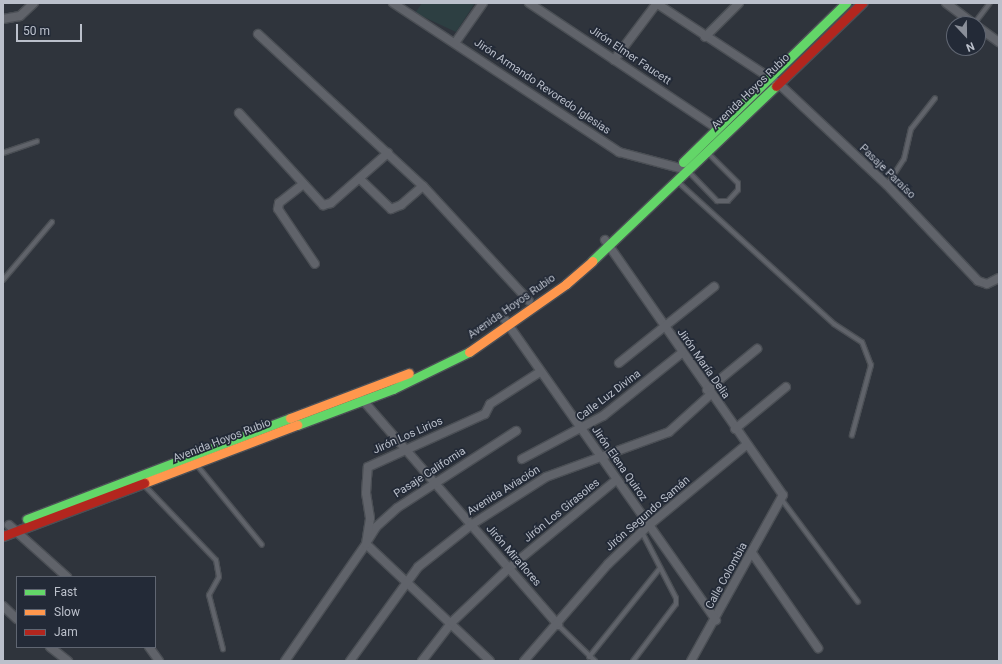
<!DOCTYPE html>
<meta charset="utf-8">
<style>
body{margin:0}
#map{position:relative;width:1002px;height:664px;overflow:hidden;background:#2f343c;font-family:Roboto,sans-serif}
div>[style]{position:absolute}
.green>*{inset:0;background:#2d3f42}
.roads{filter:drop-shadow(1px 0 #4b4f55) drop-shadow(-1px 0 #4b4f55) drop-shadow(0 1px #4b4f55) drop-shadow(0 -1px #4b4f55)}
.lane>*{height:4px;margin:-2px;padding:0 2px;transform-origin:2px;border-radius:2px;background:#60636a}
.street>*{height:8px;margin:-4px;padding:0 4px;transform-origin:4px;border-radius:4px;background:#60636a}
.fast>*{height:9px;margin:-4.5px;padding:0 4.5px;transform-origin:4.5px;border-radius:4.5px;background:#63d668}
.slow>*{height:9px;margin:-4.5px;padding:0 4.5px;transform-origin:4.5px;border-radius:4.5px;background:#ff974d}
.jam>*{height:9px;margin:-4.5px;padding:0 4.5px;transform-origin:4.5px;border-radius:4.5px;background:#b3261e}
span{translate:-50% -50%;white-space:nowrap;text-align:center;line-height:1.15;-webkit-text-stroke:3.5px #232a37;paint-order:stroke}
.street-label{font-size:11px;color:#bbc0cb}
.frame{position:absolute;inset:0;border:4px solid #bbc0cb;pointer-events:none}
.legend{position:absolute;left:16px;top:576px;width:140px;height:72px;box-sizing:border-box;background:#232a37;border:1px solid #606672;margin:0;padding:5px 7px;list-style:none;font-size:12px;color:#bbc0cb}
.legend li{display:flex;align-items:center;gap:8px;height:20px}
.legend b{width:20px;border:1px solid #606672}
.north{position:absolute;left:946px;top:16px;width:40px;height:40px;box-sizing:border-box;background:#232a37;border:1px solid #606672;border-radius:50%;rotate:158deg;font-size:11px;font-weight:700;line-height:16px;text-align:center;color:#bbc0cb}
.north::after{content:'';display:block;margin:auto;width:14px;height:18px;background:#8a8f99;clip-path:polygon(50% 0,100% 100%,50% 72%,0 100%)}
.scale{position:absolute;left:16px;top:24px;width:66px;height:18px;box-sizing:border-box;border:2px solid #bbc0cb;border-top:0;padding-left:5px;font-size:12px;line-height:14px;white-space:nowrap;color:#bbc0cb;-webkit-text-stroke:3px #232a37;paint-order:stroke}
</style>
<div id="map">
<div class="green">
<i style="clip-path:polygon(422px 3px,475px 3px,456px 32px,415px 13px)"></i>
</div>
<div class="roads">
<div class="lane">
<i style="left:974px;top:24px;width:26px;rotate:-53deg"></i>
<i style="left:3px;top:153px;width:36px;rotate:-19deg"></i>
<i style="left:688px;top:171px;width:42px;rotate:46deg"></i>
<i style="left:717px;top:201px;width:11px"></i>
<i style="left:728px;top:201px;width:15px;rotate:-48deg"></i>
<i style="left:738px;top:190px;width:7px;rotate:-90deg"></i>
<i style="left:738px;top:183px;width:42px;rotate:-135deg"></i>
<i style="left:678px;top:182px;width:211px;rotate:42.3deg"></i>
<i style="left:834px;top:324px;width:33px;rotate:33deg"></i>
<i style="left:862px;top:342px;width:25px;rotate:69deg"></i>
<i style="left:871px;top:365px;width:73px;rotate:105.2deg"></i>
<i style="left:887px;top:185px;width:31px;rotate:-57deg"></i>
<i style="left:904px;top:159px;width:31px;rotate:-77deg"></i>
<i style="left:911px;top:129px;width:39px;rotate:-52deg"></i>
<i style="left:3px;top:280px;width:76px;rotate:-49.8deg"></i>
<i style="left:196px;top:464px;width:104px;rotate:50.8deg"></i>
<i style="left:144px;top:485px;width:104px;rotate:46.2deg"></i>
<i style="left:216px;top:560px;width:17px;rotate:80deg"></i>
<i style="left:219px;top:577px;width:21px;rotate:119deg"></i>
<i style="left:209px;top:595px;width:56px;rotate:75.5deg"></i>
<i style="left:782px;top:500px;width:127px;rotate:53.3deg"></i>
<i style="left:558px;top:625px;width:52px;rotate:44.2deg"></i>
<i style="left:589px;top:657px;width:114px;rotate:-51.4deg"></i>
<i style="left:633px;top:661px;width:71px;rotate:-53deg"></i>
<i style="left:676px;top:604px;width:6px;rotate:-90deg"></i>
<i style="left:676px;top:598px;width:74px;rotate:-117.3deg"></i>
</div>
<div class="street">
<i style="left:393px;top:3px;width:271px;rotate:33.4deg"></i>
<i style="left:619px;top:152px;width:70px;rotate:14.8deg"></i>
<i style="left:529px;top:3px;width:227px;rotate:33.7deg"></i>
<i style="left:656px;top:3px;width:146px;rotate:33.3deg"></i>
<i style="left:778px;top:83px;width:149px;rotate:43.1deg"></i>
<i style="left:887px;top:185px;width:132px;rotate:46.5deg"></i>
<i style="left:978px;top:281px;width:9px;rotate:18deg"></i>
<i style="left:987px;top:284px;width:13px;rotate:-27deg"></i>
<i style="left:946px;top:3px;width:35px;rotate:37deg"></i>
<i style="left:3px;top:19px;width:17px;rotate:-10deg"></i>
<i style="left:20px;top:16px;width:19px;rotate:-43deg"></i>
<i style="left:978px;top:27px;width:26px;rotate:36deg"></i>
<i style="left:258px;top:34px;width:224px;rotate:42.7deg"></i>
<i style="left:423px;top:186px;width:156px;rotate:47.3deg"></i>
<i style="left:705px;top:37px;width:48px;rotate:-45deg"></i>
<i style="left:455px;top:43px;width:49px;rotate:-55deg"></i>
<i style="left:614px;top:60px;width:71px;rotate:-53deg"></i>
<i style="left:239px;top:113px;width:125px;rotate:47.6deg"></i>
<i style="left:323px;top:205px;width:8px;rotate:-14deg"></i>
<i style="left:331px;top:203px;width:76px;rotate:-41.3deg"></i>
<i style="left:360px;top:179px;width:43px;rotate:44.1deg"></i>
<i style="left:391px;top:209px;width:11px;rotate:-22deg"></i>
<i style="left:401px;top:205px;width:29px;rotate:-41deg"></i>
<i style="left:302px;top:185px;width:29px;rotate:142deg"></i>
<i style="left:279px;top:203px;width:6px;rotate:99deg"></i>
<i style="left:278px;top:209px;width:66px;rotate:56.1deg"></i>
<i style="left:605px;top:240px;width:311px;rotate:55.1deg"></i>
<i style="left:783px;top:495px;width:190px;rotate:119deg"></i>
<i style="left:505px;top:320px;width:367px;rotate:54.9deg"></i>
<i style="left:619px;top:363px;width:122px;rotate:-38.7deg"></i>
<i style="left:707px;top:390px;width:65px;rotate:-39.4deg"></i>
<i style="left:360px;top:397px;width:302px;rotate:49deg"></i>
<i style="left:735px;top:429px;width:66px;rotate:-39.5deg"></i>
<i style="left:522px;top:459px;width:92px;rotate:-28deg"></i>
<i style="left:603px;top:416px;width:101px;rotate:-38.6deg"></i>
<i style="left:9px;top:525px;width:78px;rotate:41.9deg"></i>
<i style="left:368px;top:540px;width:15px;rotate:-58deg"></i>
<i style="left:376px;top:527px;width:28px;rotate:-42deg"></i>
<i style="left:397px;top:508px;width:142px;rotate:-32.9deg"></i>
<i style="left:366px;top:544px;width:170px;rotate:43.3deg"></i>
<i style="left:752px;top:553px;width:116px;rotate:55.2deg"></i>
<i style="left:3px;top:606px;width:19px;rotate:43deg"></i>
<i style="left:50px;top:647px;width:23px;rotate:38deg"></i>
<i style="left:149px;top:647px;width:17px;rotate:54deg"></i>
<i style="left:285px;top:661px;width:142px;rotate:-55.3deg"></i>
<i style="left:366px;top:544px;width:26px;rotate:-81deg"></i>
<i style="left:370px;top:518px;width:25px;rotate:-99deg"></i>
<i style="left:366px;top:493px;width:26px;rotate:-86deg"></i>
<i style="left:368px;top:467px;width:128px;rotate:-24.4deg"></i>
<i style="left:485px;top:414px;width:11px;rotate:-63deg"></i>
<i style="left:490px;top:404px;width:59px;rotate:-32.6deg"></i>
<i style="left:350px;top:661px;width:116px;rotate:-54.1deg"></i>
<i style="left:418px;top:567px;width:68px;rotate:-38.4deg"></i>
<i style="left:471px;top:525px;width:89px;rotate:-32.6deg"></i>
<i style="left:546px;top:477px;width:131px;rotate:-20.1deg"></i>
<i style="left:669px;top:432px;width:55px;rotate:-42.1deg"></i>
<i style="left:422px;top:661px;width:49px;rotate:-52.4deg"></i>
<i style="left:452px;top:622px;width:79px;rotate:-43.5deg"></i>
<i style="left:509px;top:568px;width:139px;rotate:-39.4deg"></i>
<i style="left:524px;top:661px;width:128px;rotate:-49.1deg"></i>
<i style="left:608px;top:564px;width:57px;rotate:-43.6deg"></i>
<i style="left:649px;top:525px;width:126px;rotate:-39.5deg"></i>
</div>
<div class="fast">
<i style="left:683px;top:162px;width:228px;rotate:-44.3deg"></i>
<i style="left:592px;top:261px;width:254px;rotate:-43.6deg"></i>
<i style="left:297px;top:425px;width:103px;rotate:-20.6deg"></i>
<i style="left:393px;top:389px;width:85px;rotate:-26deg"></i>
<i style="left:27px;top:519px;width:282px;rotate:-21deg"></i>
</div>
<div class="slow">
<i style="left:469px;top:352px;width:118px;rotate:-35deg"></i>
<i style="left:566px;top:284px;width:35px;rotate:-41deg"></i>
<i style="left:290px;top:418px;width:127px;rotate:-20.7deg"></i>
<i style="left:144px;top:483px;width:164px;rotate:-20.8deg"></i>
</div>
<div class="jam">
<i style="left:776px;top:86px;width:120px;rotate:-44deg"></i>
<i style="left:3px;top:536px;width:151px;rotate:-20.6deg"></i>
</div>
</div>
<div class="street-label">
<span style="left:630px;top:56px;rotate:34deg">Jirón Elmer Faucett</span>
<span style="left:542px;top:87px;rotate:34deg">Jirón Armando Revoredo Iglesias</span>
<span style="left:751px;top:92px;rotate:-44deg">Avenida Hoyos Rubio</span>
<span style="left:887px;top:172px;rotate:44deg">Pasaje Paraíso</span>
<span style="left:512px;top:307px;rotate:-35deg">Avenida Hoyos Rubio</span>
<span style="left:703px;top:364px;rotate:55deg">Jirón María Delia</span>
<span style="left:609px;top:396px;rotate:-37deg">Calle Luz Divina</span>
<span style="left:408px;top:436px;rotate:-24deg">Jirón Los Lirios</span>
<span style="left:222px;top:441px;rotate:-21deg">Avenida Hoyos Rubio</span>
<span style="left:619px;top:464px;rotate:55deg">Jirón Elena Quiroz</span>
<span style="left:430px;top:473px;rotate:-33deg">Pasaje California</span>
<span style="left:504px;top:491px;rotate:-32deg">Avenida Aviación</span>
<span style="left:562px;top:511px;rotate:-39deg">Jirón Los Girasoles</span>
<span style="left:648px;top:514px;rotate:-41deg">Jirón Segundo Samán</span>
<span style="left:513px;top:556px;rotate:49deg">Jirón Miraflores</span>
<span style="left:727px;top:576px;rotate:-61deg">Calle Colombia</span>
</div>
<div class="frame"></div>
<ul class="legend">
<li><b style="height:5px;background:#63d668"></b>Fast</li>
<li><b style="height:5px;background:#ff974d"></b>Slow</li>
<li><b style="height:5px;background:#b3261e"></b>Jam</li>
</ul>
<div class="north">N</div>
<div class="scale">50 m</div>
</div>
